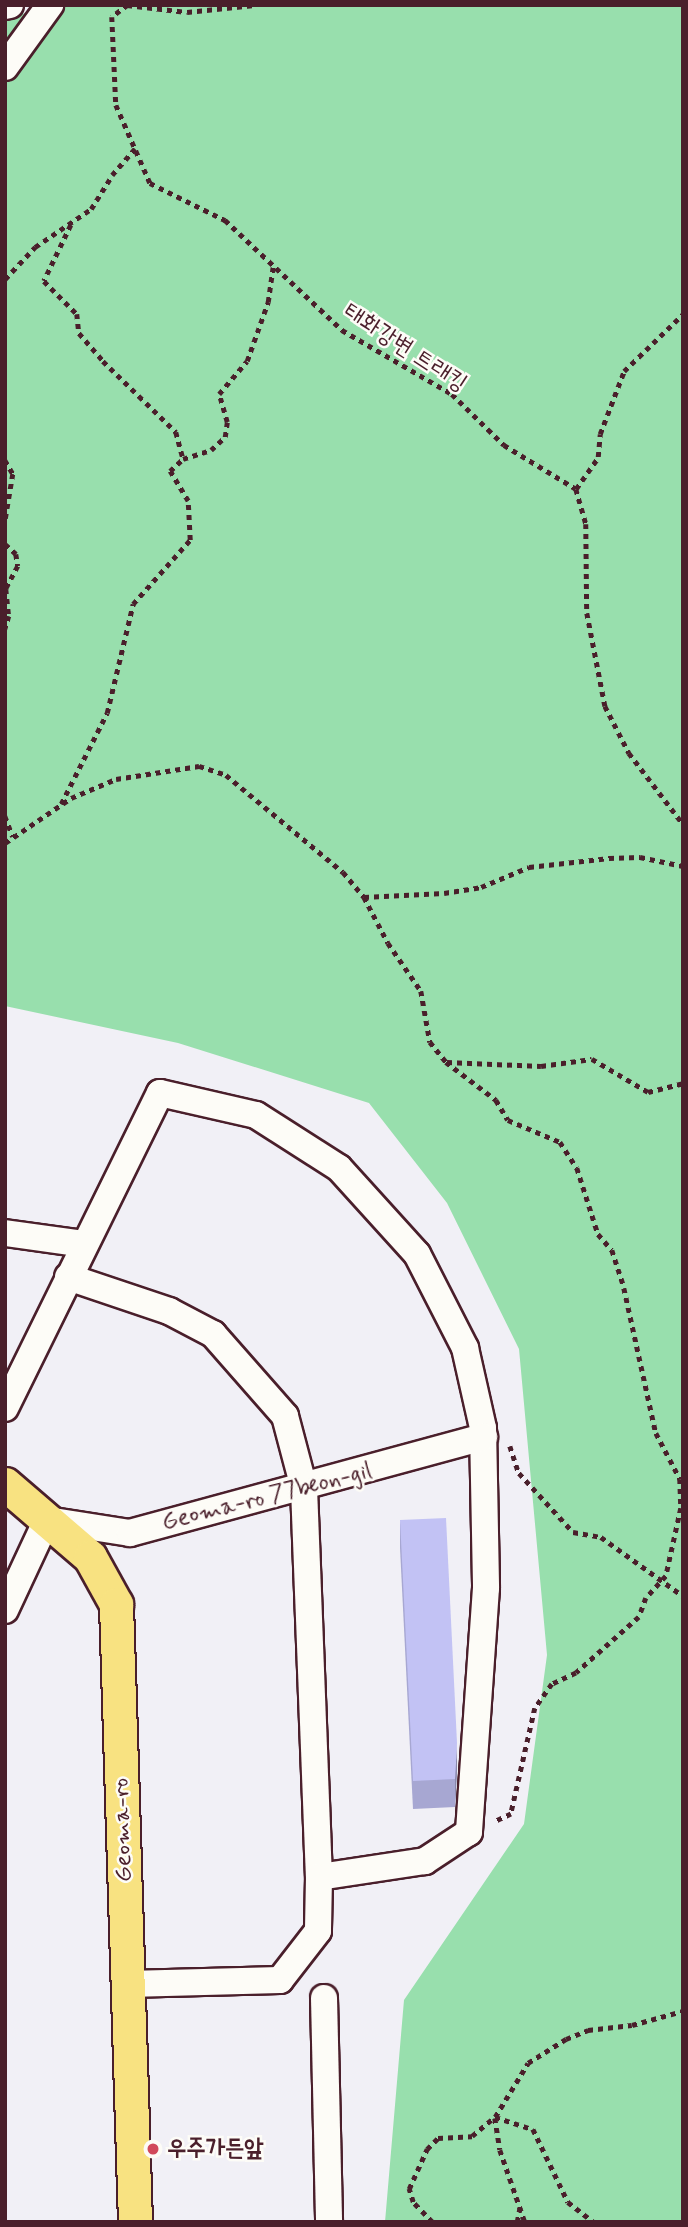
<!DOCTYPE html>
<meta charset="utf-8">
<style>
body{margin:0}
#map{position:relative;width:688px;height:2227px;overflow:hidden;background:#f1f0f6;font-family:Mynerve,"Poor Story",sans-serif}
div>[style]{position:absolute}
.green>*{inset:0;background:#98dfad}
.path>*{height:4.5px;margin-top:-2.25px;transform-origin:0;background:repeating-linear-gradient(90deg,#4a1f2b 0 5px,transparent 0 10px)}
.roads{filter:drop-shadow(2px 0 #4a1f2b) drop-shadow(-2px 0 #4a1f2b) drop-shadow(0 2px #4a1f2b) drop-shadow(0 -2px #4a1f2b)}
.minor>*{height:26px;margin:-13px;padding:0 13px;transform-origin:13px;border-radius:13px;background:#fdfcf7}
.major>*{height:33px;margin:-16.5px;padding:0 16.5px;transform-origin:16.5px;border-radius:16.5px;background:#f8e281}
.wall>*{inset:0;background:#a7a7d2}
.shaded-wall>*{inset:0;background:#8888ab}
.building>*{inset:0;background:#c2c2f4}
.dots>*{width:19px;height:19px;translate:-50% -50%;box-sizing:border-box;border:4px solid #fdfcf7;border-radius:50%}
span{translate:-50% -50%;white-space:nowrap;text-align:center;line-height:1.15;-webkit-text-stroke:5px #fdfcf7;paint-order:stroke}
.street-label{font-size:24px;color:#4a1f2b}
.poi-label{font-size:24px;color:#4a1f2b;font-weight:700}
.left{translate:0 -50%;text-align:left}
.frame{position:absolute;inset:0;border:7px solid #4a1f2b;pointer-events:none}
</style>
<div id="map">
<div class="green">
<i style="clip-path:polygon(67px 5px,683px 5px,683px 2222px,385px 2222px,404px 2000px,524px 1824px,547px 1655px,519px 1349px,447px 1203px,369px 1103px,178px 1043px,5px 1006px,5px 81px)"></i>
<i style="clip-path:polygon(48px 9px,5px 60px,5px 17px)"></i>
</div>
<div class="path">
<i style="left:127px;top:5px;width:60px;rotate:6.7deg"></i>
<i style="left:187px;top:12px;width:68px;rotate:-5.9deg"></i>
<i style="left:128px;top:5px;width:20px;rotate:143deg"></i>
<i style="left:112px;top:17px;width:88px;rotate:87.4deg"></i>
<i style="left:116px;top:105px;width:85px;rotate:66.4deg"></i>
<i style="left:150px;top:183px;width:84px;rotate:26.3deg"></i>
<i style="left:225px;top:220px;width:161px;rotate:43.2deg"></i>
<i style="left:342px;top:330px;width:127px;rotate:30.2deg"></i>
<i style="left:452px;top:394px;width:73px;rotate:44.4deg"></i>
<i style="left:504px;top:445px;width:84px;rotate:31.4deg"></i>
<i style="left:576px;top:489px;width:36px;rotate:74deg"></i>
<i style="left:586px;top:524px;width:89px;rotate:89.4deg"></i>
<i style="left:587px;top:613px;width:95px;rotate:79deg"></i>
<i style="left:605px;top:706px;width:53px;rotate:62.9deg"></i>
<i style="left:629px;top:753px;width:89px;rotate:52.7deg"></i>
<i style="left:71px;top:225px;width:62px;rotate:115.7deg"></i>
<i style="left:44px;top:281px;width:47px;rotate:45deg"></i>
<i style="left:77px;top:314px;width:19px;rotate:84deg"></i>
<i style="left:79px;top:333px;width:37px;rotate:49deg"></i>
<i style="left:103px;top:361px;width:102px;rotate:44.2deg"></i>
<i style="left:176px;top:432px;width:28px;rotate:75deg"></i>
<i style="left:5px;top:279px;width:44px;rotate:-46.8deg"></i>
<i style="left:35px;top:247px;width:68px;rotate:-34.2deg"></i>
<i style="left:91px;top:209px;width:40px;rotate:-58deg"></i>
<i style="left:112px;top:175px;width:35px;rotate:-49deg"></i>
<i style="left:5px;top:460px;width:16px;rotate:60deg"></i>
<i style="left:13px;top:474px;width:49px;rotate:99.5deg"></i>
<i style="left:576px;top:489px;width:39px;rotate:-55deg"></i>
<i style="left:598px;top:457px;width:23px;rotate:-85deg"></i>
<i style="left:600px;top:434px;width:67px;rotate:-69.1deg"></i>
<i style="left:624px;top:371px;width:82px;rotate:-44deg"></i>
<i style="left:5px;top:544px;width:15px;rotate:42deg"></i>
<i style="left:16px;top:554px;width:12px;rotate:81deg"></i>
<i style="left:18px;top:566px;width:26px;rotate:118deg"></i>
<i style="left:6px;top:589px;width:27px;rotate:84deg"></i>
<i style="left:9px;top:616px;width:14px;rotate:107deg"></i>
<i style="left:61px;top:804px;width:102px;rotate:-63.2deg"></i>
<i style="left:107px;top:713px;width:112px;rotate:-76.6deg"></i>
<i style="left:133px;top:604px;width:86px;rotate:-48.3deg"></i>
<i style="left:190px;top:540px;width:39px;rotate:-93deg"></i>
<i style="left:188px;top:501px;width:35px;rotate:-121deg"></i>
<i style="left:170px;top:471px;width:18px;rotate:-43deg"></i>
<i style="left:183px;top:459px;width:29px;rotate:-18deg"></i>
<i style="left:211px;top:450px;width:19px;rotate:-43deg"></i>
<i style="left:225px;top:437px;width:15px;rotate:-82deg"></i>
<i style="left:227px;top:422px;width:29px;rotate:-106deg"></i>
<i style="left:219px;top:394px;width:43px;rotate:-49.7deg"></i>
<i style="left:247px;top:361px;width:63px;rotate:-70.4deg"></i>
<i style="left:268px;top:302px;width:35px;rotate:-82deg"></i>
<i style="left:5px;top:816px;width:22px;rotate:69deg"></i>
<i style="left:5px;top:843px;width:80px;rotate:-34.3deg"></i>
<i style="left:71px;top:798px;width:49px;rotate:-22.9deg"></i>
<i style="left:116px;top:779px;width:84px;rotate:-8.9deg"></i>
<i style="left:199px;top:766px;width:28px;rotate:18deg"></i>
<i style="left:226px;top:775px;width:152px;rotate:39.7deg"></i>
<i style="left:343px;top:872px;width:33px;rotate:50deg"></i>
<i style="left:364px;top:897px;width:52px;rotate:62.4deg"></i>
<i style="left:388px;top:943px;width:58px;rotate:55.5deg"></i>
<i style="left:421px;top:991px;width:52px;rotate:80deg"></i>
<i style="left:430px;top:1042px;width:26px;rotate:51deg"></i>
<i style="left:446px;top:1062px;width:63px;rotate:37.2deg"></i>
<i style="left:496px;top:1100px;width:23px;rotate:59deg"></i>
<i style="left:508px;top:1120px;width:56px;rotate:22.9deg"></i>
<i style="left:560px;top:1142px;width:31px;rotate:57deg"></i>
<i style="left:577px;top:1168px;width:69px;rotate:72.3deg"></i>
<i style="left:598px;top:1234px;width:21px;rotate:49deg"></i>
<i style="left:612px;top:1250px;width:40px;rotate:72deg"></i>
<i style="left:624px;top:1288px;width:148px;rotate:77.6deg"></i>
<i style="left:656px;top:1433px;width:52px;rotate:62.4deg"></i>
<i style="left:680px;top:1479px;width:29px;rotate:88deg"></i>
<i style="left:681px;top:1508px;width:70px;rotate:102.4deg"></i>
<i style="left:666px;top:1576px;width:30px;rotate:132deg"></i>
<i style="left:646px;top:1598px;width:20px;rotate:110deg"></i>
<i style="left:639px;top:1617px;width:84px;rotate:138.4deg"></i>
<i style="left:576px;top:1673px;width:26px;rotate:155deg"></i>
<i style="left:552px;top:1684px;width:29px;rotate:125deg"></i>
<i style="left:535px;top:1708px;width:109px;rotate:102.8deg"></i>
<i style="left:511px;top:1814px;width:17px;rotate:155deg"></i>
<i style="left:364px;top:897px;width:80px;rotate:-2.9deg"></i>
<i style="left:444px;top:893px;width:37px;rotate:-9deg"></i>
<i style="left:481px;top:887px;width:52px;rotate:-22.6deg"></i>
<i style="left:529px;top:867px;width:81px;rotate:-6.4deg"></i>
<i style="left:609px;top:858px;width:31px;rotate:-2deg"></i>
<i style="left:640px;top:857px;width:44px;rotate:11.8deg"></i>
<i style="left:447px;top:1062px;width:94px;rotate:2.4deg"></i>
<i style="left:541px;top:1066px;width:51px;rotate:-7.8deg"></i>
<i style="left:592px;top:1059px;width:65px;rotate:30.5deg"></i>
<i style="left:648px;top:1092px;width:36px;rotate:-14deg"></i>
<i style="left:510px;top:1446px;width:28px;rotate:72deg"></i>
<i style="left:519px;top:1473px;width:80px;rotate:47.5deg"></i>
<i style="left:573px;top:1532px;width:28px;rotate:10deg"></i>
<i style="left:601px;top:1537px;width:101px;rotate:35.7deg"></i>
<i style="left:495px;top:2117px;width:40px;rotate:18deg"></i>
<i style="left:533px;top:2129px;width:81px;rotate:64.4deg"></i>
<i style="left:568px;top:2202px;width:33px;rotate:38deg"></i>
<i style="left:495px;top:2118px;width:32px;rotate:81deg"></i>
<i style="left:500px;top:2150px;width:76px;rotate:70.9deg"></i>
<i style="left:432px;top:2222px;width:28px;rotate:-134deg"></i>
<i style="left:413px;top:2202px;width:14px;rotate:-107deg"></i>
<i style="left:409px;top:2189px;width:44px;rotate:-65.8deg"></i>
<i style="left:427px;top:2149px;width:16px;rotate:-45deg"></i>
<i style="left:438px;top:2138px;width:34px;rotate:-3deg"></i>
<i style="left:472px;top:2136px;width:30px;rotate:-40deg"></i>
<i style="left:495px;top:2117px;width:63px;rotate:-58.6deg"></i>
<i style="left:528px;top:2063px;width:45px;rotate:-32.3deg"></i>
<i style="left:566px;top:2039px;width:24px;rotate:-22deg"></i>
<i style="left:588px;top:2030px;width:44px;rotate:-6.5deg"></i>
<i style="left:632px;top:2025px;width:53px;rotate:-15.4deg"></i>
<i style="left:517px;top:2222px;width:15px;rotate:-79deg"></i>
</div>
<div class="roads">
<div class="minor">
<i style="left:5px;top:6px;width:5px;rotate:-11deg"></i>
<i style="left:5px;top:67px;width:77px;rotate:-54deg"></i>
<i style="left:5px;top:1233px;width:79px;rotate:8deg"></i>
<i style="left:68px;top:1277px;width:107px;rotate:18.6deg"></i>
<i style="left:169px;top:1311px;width:50px;rotate:27.6deg"></i>
<i style="left:213px;top:1334px;width:109px;rotate:48.7deg"></i>
<i style="left:285px;top:1416px;width:74px;rotate:75.2deg"></i>
<i style="left:304px;top:1488px;width:389px;rotate:87.8deg"></i>
<i style="left:5px;top:1408px;width:351px;rotate:-63.8deg"></i>
<i style="left:160px;top:1093px;width:98px;rotate:12.9deg"></i>
<i style="left:256px;top:1115px;width:98px;rotate:32.6deg"></i>
<i style="left:339px;top:1168px;width:116px;rotate:47.8deg"></i>
<i style="left:417px;top:1254px;width:106px;rotate:62.9deg"></i>
<i style="left:465px;top:1348px;width:82px;rotate:77.3deg"></i>
<i style="left:483px;top:1428px;width:160px;rotate:88.9deg"></i>
<i style="left:486px;top:1588px;width:245px;rotate:94deg"></i>
<i style="left:469px;top:1832px;width:53px;rotate:146.6deg"></i>
<i style="left:425px;top:1861px;width:107px;rotate:171.4deg"></i>
<i style="left:319px;top:1877px;width:54px;rotate:91.1deg"></i>
<i style="left:318px;top:1931px;width:62px;rotate:127.8deg"></i>
<i style="left:280px;top:1980px;width:152px;rotate:178.5deg"></i>
<i style="left:5px;top:1610px;width:99px;rotate:-65deg"></i>
<i style="left:47px;top:1520px;width:84px;rotate:8.9deg"></i>
<i style="left:130px;top:1533px;width:367px;rotate:-15.2deg"></i>
<i style="left:324px;top:1998px;width:224px;rotate:88.7deg"></i>
</div>
<div class="major">
<i style="left:5px;top:1484px;width:112px;rotate:40.7deg"></i>
<i style="left:90px;top:1557px;width:54px;rotate:61deg"></i>
<i style="left:116px;top:1604px;width:618px;rotate:88.24deg"></i>
</div>
</div>
<div class="wall">
<i style="clip-path:polygon(400px 1520px,457px 1771px,455px 1807px,413px 1809px,400px 1548px)"></i>
</div>
<div class="shaded-wall">
<i style="clip-path:polygon(457px 1743px,457px 1771px,455px 1807px,455px 1779px)"></i>
</div>
<div class="building">
<i style="clip-path:polygon(446px 1518px,457px 1743px,455px 1779px,413px 1781px,400px 1520px)"></i>
</div>
<div class="dots">
<i style="left:153px;top:2149px;background:#d1495b"></i>
</div>
<div class="street-label">
<span style="left:405px;top:348px;rotate:33deg">태화강변 트래킹</span>
<span style="left:267px;top:1497px;rotate:-14deg">Geoma-ro 77beon-gil</span>
<span style="left:123px;top:1830px;rotate:-92deg">Geoma-ro</span>
</div>
<div class="poi-label">
<span class="left" style="left:167px;top:2149px">우주가든앞</span>
</div>
<div class="frame"></div>
</div>
